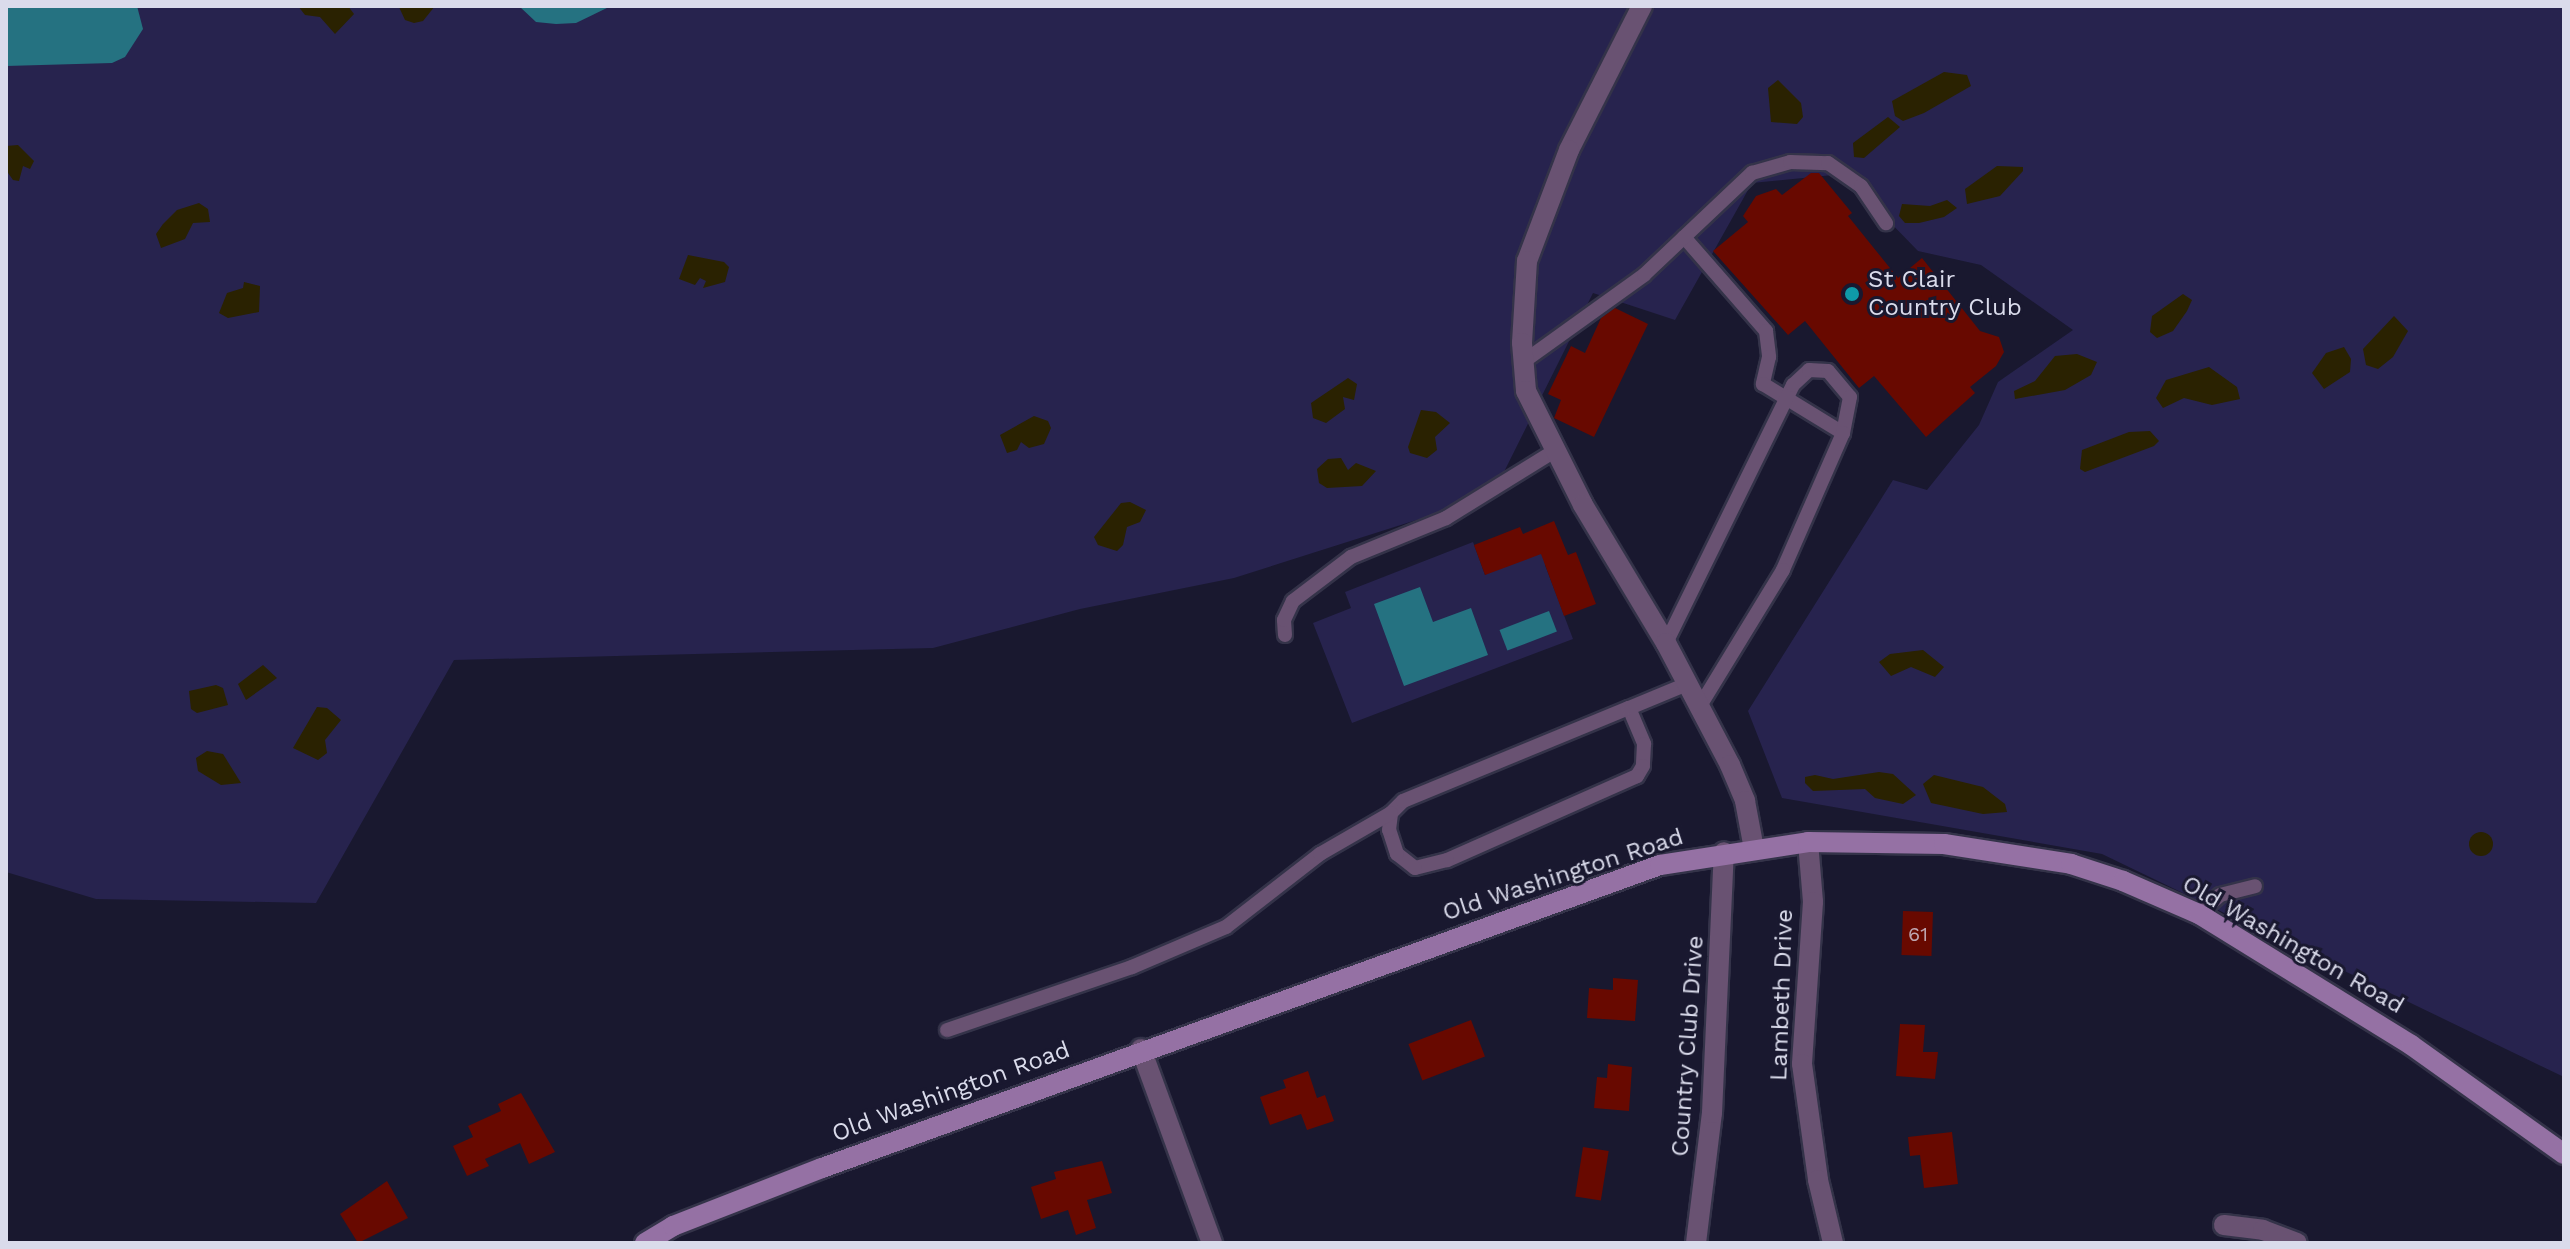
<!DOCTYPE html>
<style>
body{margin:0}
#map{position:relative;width:2570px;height:1249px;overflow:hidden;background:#19182f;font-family:"Work Sans",sans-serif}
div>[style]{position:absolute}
.green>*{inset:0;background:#27234e}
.sand>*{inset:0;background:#2a2201}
.round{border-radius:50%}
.water>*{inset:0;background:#257281;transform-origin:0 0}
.building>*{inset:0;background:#680900;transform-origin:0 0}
.roads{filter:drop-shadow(2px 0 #343349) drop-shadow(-2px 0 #343349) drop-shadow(0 2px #343349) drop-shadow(0 -2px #343349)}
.lane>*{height:14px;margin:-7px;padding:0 7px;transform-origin:7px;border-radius:7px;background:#695272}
.street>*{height:20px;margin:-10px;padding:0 10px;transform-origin:10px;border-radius:10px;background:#695272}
.secondary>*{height:20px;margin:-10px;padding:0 10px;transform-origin:10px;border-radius:10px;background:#9571a4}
.dots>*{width:22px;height:22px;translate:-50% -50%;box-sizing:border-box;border:4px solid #19182f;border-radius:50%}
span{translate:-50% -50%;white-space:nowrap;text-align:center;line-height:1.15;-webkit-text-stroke:6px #19182f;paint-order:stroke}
.number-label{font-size:20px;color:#bea6b0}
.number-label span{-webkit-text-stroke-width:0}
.poi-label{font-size:24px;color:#dadbeb}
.left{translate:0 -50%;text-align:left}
.street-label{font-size:24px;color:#dadbeb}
.frame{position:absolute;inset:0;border:8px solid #dadbeb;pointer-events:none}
</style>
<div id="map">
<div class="green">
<i style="clip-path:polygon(6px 6px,2564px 6px,2564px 1077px,2102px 854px,1782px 798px,1748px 711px,1893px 480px,1927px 490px,1979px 425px,1998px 382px,2073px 330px,1981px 265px,1918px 251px,1843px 174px,1752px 183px,1675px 320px,1593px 293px,1492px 496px,1234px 578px,1080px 609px,933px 648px,454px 660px,316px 903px,96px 899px,6px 872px)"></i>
<i style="clip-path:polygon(1473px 542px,1485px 575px,1544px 543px,1545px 565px,1573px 639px,1352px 723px,1313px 623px,1351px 608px,1345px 592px)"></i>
</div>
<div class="sand">
<i style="clip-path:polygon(298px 6px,348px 6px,354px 14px,335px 34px,320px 17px,305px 15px)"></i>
<i style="clip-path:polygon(435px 6px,423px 21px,414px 23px,405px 20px,399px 7px)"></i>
<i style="clip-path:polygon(1944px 72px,1967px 75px,1971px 86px,1924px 113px,1903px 121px,1895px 116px,1892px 101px)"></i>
<i style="clip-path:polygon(1778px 80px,1801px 103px,1803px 117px,1797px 124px,1771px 122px,1768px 88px)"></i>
<i style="clip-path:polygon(1888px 117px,1900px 127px,1864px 158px,1854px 157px,1853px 143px)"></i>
<i style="clip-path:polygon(18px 145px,34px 161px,30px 169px,23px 166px,19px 181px,13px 180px,6px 170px,6px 146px)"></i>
<i style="clip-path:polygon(1997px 166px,2023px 167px,2023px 171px,2000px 196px,1967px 204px,1965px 189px)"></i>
<i style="clip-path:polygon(1947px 200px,1957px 208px,1944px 217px,1919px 223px,1905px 223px,1899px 216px,1902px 204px,1930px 206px)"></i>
<i style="clip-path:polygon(199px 203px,208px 209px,210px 222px,193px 223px,185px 239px,161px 248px,156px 234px,163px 224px,177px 210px)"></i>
<i style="clip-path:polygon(688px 255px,724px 262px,729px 267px,725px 282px,703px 288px,706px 281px,700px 278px,695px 285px,679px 279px)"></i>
<i style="clip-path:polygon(244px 282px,260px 286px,259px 312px,228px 318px,219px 313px,227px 293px,243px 288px)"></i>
<i style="clip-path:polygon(2183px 294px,2192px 300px,2187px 311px,2173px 331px,2157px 338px,2150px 332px,2152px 316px)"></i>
<i style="clip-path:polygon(2394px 316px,2408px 331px,2393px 357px,2378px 369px,2366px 365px,2363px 349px)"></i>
<i style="clip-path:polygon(2344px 347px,2351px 359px,2350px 372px,2324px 389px,2312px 373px,2326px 353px)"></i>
<i style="clip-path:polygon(2077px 354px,2097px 362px,2091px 375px,2065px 390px,2015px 399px,2014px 391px,2035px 381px,2055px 356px)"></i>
<i style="clip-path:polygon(2209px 367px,2237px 387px,2240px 399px,2212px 405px,2184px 398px,2163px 408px,2156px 398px,2166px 380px)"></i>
<i style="clip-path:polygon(1348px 378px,1357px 384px,1354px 400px,1343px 397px,1345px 409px,1326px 423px,1313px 418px,1311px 403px)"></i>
<i style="clip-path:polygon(1421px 410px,1436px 412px,1450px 423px,1435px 437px,1437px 450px,1427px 458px,1410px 453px,1408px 447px)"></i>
<i style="clip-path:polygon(1034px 416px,1048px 421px,1051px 428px,1044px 444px,1029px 448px,1021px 442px,1017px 450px,1007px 453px,1000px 435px)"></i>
<i style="clip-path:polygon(2150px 431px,2159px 441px,2154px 446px,2085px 472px,2080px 469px,2082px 450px,2129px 432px)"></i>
<i style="clip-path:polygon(1341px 458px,1348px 470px,1356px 463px,1376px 471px,1362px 486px,1327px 488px,1319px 483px,1317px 469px,1328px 459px)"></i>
<i style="clip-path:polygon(1130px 502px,1146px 510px,1140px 522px,1127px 527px,1123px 545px,1117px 551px,1098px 545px,1094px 537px,1121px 503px)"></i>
<i style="clip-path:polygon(1923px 650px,1944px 667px,1935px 677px,1911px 667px,1891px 676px,1879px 662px,1890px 654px)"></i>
<i style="clip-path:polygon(263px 665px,277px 678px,246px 700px,238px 684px)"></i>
<i style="clip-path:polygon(216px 685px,223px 688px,228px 705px,197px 713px,191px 709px,189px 691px)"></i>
<i style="clip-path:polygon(317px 707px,327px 708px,341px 720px,325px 740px,327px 753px,318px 760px,293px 748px)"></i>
<i style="clip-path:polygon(207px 751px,223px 754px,241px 783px,221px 785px,198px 771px,196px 758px)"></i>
<i style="clip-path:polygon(1879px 772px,1893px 774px,1916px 795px,1903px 804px,1875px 798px,1865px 789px,1813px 791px,1805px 783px,1805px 777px,1815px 775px,1833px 779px)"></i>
<i style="clip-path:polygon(1934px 775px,1983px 787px,2005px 804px,2007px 812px,1983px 814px,1931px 803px,1923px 784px)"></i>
<i class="round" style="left:2469px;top:832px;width:24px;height:24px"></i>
</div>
<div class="water">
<i style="clip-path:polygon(6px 6px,137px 6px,143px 29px,125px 57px,112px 63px,6px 66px)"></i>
<i style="clip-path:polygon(519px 6px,611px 6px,576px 23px,556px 24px,536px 22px)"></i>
<i style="clip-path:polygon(1420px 587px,1433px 622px,1471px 608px,1488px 655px,1404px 686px,1374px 604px)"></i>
<i style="left:1549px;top:611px;width:22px;height:53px;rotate:69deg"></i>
</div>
<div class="building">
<i style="clip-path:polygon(1811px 173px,1819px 173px,1852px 213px,1848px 216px,1898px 278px,1922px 258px,1980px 331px,1999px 337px,2004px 352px,1996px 366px,1970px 387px,1975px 393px,1926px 437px,1874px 376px,1859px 388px,1805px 321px,1788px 335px,1713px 251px,1748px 222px,1743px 216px,1756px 196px,1776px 189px,1782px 195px)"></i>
<i style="clip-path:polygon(1615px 308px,1648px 324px,1594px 437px,1554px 418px,1561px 400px,1548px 394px,1571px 346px,1585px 353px,1601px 318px)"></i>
<i style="clip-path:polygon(1554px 521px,1568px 555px,1576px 552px,1596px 604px,1564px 616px,1541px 554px,1485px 575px,1474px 545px,1520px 527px,1523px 534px)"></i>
<i style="left:1903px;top:911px;width:30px;height:44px;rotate:2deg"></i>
<i style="clip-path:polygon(1613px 978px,1638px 980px,1635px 1021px,1587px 1018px,1589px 988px,1613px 990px)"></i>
<i style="left:1471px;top:1020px;width:39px;height:67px;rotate:69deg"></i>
<i style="clip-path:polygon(1900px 1024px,1925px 1025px,1923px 1052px,1938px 1052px,1935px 1079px,1896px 1076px)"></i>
<i style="clip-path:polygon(1608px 1064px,1632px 1067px,1629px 1111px,1594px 1108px,1597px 1077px,1607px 1078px)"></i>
<i style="clip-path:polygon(1308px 1071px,1317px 1098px,1325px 1095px,1334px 1121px,1307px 1130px,1301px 1114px,1270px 1125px,1260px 1097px,1286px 1088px,1283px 1080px)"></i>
<i style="clip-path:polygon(521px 1093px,555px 1152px,529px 1164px,520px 1143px,485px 1159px,489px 1166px,467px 1176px,453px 1146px,473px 1137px,468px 1126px,501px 1111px,498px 1104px)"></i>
<i style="clip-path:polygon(1952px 1132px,1958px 1184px,1924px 1188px,1920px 1155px,1910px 1156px,1908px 1137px)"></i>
<i style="left:1583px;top:1147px;width:26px;height:50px;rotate:9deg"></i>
<i style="clip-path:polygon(1102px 1161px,1112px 1193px,1087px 1200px,1096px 1228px,1076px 1235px,1068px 1210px,1041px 1219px,1031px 1187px,1056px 1179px,1054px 1172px)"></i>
<i style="clip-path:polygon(387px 1181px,408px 1218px,358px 1243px,340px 1214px)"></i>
</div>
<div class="roads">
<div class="lane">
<i style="left:1684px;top:237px;width:125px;rotate:48.9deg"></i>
<i style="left:1766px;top:331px;width:26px;rotate:83deg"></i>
<i style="left:1769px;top:357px;width:28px;rotate:103deg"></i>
<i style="left:1763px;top:384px;width:94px;rotate:31.5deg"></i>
<i style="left:1523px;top:362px;width:149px;rotate:-35.7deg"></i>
<i style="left:1644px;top:275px;width:149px;rotate:-43.4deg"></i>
<i style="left:1752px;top:173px;width:40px;rotate:-16deg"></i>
<i style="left:1790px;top:162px;width:38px;rotate:2deg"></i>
<i style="left:1828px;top:163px;width:40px;rotate:34.9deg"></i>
<i style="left:1861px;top:186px;width:45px;rotate:56deg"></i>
<i style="left:1285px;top:635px;width:15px;rotate:-94deg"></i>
<i style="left:1284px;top:620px;width:21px;rotate:-65deg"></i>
<i style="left:1293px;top:601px;width:73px;rotate:-37.2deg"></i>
<i style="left:1351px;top:557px;width:103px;rotate:-22.3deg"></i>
<i style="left:1446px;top:518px;width:129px;rotate:-31.7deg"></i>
<i style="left:1666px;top:643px;width:288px;rotate:-63.8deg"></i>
<i style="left:1793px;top:385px;width:22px;rotate:-43deg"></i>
<i style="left:1809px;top:370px;width:19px;rotate:3deg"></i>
<i style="left:1828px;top:371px;width:34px;rotate:50deg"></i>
<i style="left:1850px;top:397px;width:37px;rotate:101deg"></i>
<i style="left:1843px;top:433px;width:150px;rotate:113.7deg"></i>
<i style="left:1783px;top:570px;width:159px;rotate:121.4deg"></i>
<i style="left:1629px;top:708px;width:39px;rotate:67deg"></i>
<i style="left:1644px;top:744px;width:22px;rotate:93deg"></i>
<i style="left:1643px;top:766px;width:12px;rotate:121deg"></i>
<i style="left:1637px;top:776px;width:208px;rotate:156.1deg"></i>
<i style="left:1447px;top:860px;width:33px;rotate:166deg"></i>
<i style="left:1415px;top:868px;width:23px;rotate:-142deg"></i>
<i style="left:1397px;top:854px;width:25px;rotate:-108deg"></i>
<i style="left:1389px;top:830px;width:17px;rotate:-83deg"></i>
<i style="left:1391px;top:813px;width:17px;rotate:-45deg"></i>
<i style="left:1403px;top:801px;width:244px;rotate:-22.4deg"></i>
<i style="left:1629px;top:708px;width:63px;rotate:-22.5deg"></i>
<i style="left:2199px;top:914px;width:28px;rotate:-42deg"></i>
<i style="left:2220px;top:895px;width:36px;rotate:-14deg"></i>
<i style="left:947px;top:1030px;width:195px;rotate:-18.8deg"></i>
<i style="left:1132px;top:967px;width:102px;rotate:-23.1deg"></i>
<i style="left:1226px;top:927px;width:119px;rotate:-37.8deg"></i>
<i style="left:1320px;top:854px;width:82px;rotate:-30deg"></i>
</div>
<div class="street">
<i style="left:1642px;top:6px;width:161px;rotate:116.9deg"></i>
<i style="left:1569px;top:150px;width:119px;rotate:110.7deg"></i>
<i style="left:1527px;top:261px;width:82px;rotate:93.5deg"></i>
<i style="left:1522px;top:343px;width:48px;rotate:85.2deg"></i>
<i style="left:1526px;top:391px;width:127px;rotate:63.4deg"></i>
<i style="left:1583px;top:505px;width:161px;rotate:59deg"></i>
<i style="left:1666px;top:643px;width:138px;rotate:62.3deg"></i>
<i style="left:1730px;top:765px;width:39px;rotate:67deg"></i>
<i style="left:1745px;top:801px;width:49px;rotate:79.4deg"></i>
<i style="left:1808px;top:842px;width:60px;rotate:85.2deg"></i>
<i style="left:1813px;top:902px;width:162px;rotate:93.9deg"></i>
<i style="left:1802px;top:1064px;width:117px;rotate:82.1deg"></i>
<i style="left:1818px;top:1180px;width:65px;rotate:76.6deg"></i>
<i style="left:1141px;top:1049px;width:207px;rotate:69.9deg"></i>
<i style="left:2224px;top:1225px;width:39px;rotate:7deg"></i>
<i style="left:2263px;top:1230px;width:36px;rotate:21deg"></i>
<i style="left:1696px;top:1243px;width:131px;rotate:-83deg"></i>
<i style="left:1712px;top:1113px;width:261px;rotate:-87.4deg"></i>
</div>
<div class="secondary">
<i style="left:645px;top:1243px;width:33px;rotate:-31deg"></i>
<i style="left:673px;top:1226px;width:160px;rotate:-21.3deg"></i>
<i style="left:822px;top:1168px;width:891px;rotate:-19.88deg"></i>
<i style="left:1660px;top:865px;width:150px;rotate:-8.8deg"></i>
<i style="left:1808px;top:842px;width:136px;rotate:0.8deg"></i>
<i style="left:1944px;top:844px;width:129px;rotate:8.9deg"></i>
<i style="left:2071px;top:864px;width:55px;rotate:18.1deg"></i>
<i style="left:2123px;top:881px;width:83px;rotate:23.5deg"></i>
<i style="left:2199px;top:914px;width:249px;rotate:31.7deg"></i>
<i style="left:2411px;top:1045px;width:188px;rotate:35.5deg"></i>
</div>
</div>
<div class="dots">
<i style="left:1852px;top:294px;background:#0f9aa8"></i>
</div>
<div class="number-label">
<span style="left:1918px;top:934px">61</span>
</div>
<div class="poi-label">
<span class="left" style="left:1868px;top:294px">St Clair<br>Country Club</span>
</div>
<div class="street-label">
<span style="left:1563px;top:875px;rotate:-18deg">Old Washington Road</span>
<span style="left:2293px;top:945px;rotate:30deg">Old Washington Road</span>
<span style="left:1782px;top:995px;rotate:-88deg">Lambeth Drive</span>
<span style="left:1688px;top:1046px;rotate:-86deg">Country Club Drive</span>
<span style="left:951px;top:1092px;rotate:-20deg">Old Washington Road</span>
</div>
<div class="frame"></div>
</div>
